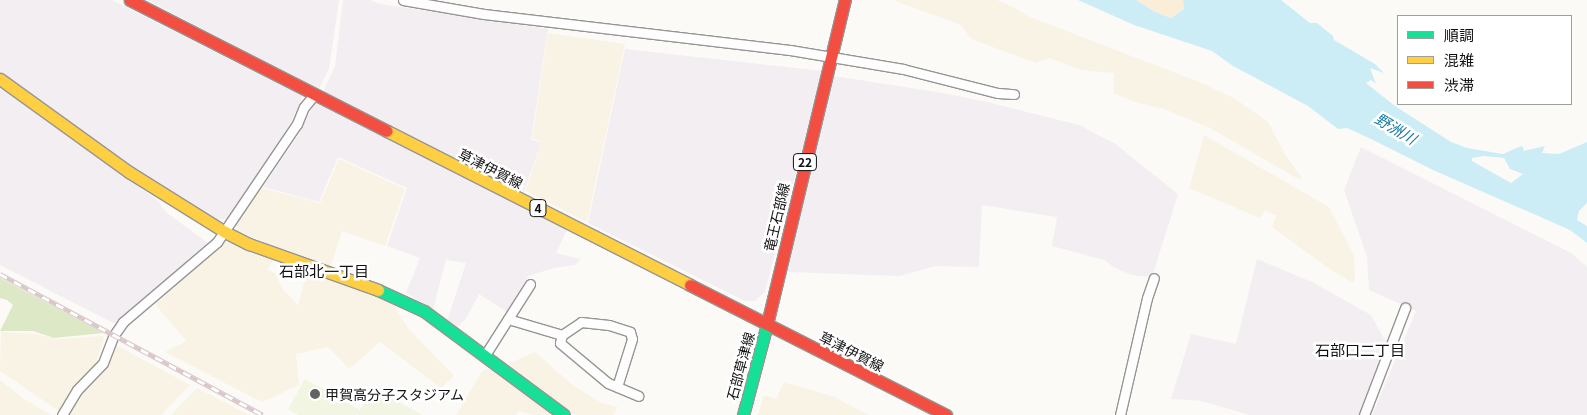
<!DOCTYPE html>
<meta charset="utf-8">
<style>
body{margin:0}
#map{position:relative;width:1587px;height:415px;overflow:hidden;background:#fcfaf7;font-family:Georgia,"Noto Sans JP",serif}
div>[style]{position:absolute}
.industrial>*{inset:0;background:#f3eef2}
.farmland>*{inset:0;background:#f8f3e4}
.forest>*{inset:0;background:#dce8c6}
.sand>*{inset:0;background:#faeed9}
.pitch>*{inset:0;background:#f2f5e1}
.water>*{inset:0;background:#cdedf6}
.roads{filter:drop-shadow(1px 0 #969594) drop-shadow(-1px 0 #969594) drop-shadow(0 1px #969594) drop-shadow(0 -1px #969594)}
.street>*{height:9px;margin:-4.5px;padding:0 4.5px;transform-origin:4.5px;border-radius:4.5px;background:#fffefe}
.fast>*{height:11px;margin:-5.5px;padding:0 5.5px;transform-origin:5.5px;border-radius:5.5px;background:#16e098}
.slow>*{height:11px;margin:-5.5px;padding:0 5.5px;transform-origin:5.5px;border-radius:5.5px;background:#ffcf43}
.jam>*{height:11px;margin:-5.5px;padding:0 5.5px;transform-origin:5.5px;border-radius:5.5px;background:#f24e42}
.rail>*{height:4.5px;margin-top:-2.25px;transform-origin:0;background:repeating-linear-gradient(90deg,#fff 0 8px,#d8c6c9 0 16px);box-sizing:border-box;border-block:1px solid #d8c6c9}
.dots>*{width:14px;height:14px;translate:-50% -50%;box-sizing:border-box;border:2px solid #fff;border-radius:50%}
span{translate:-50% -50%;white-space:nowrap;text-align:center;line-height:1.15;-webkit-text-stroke:5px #fff;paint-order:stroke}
.shield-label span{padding:1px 4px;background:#fff;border:1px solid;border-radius:4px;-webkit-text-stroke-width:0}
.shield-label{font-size:12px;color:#101010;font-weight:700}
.street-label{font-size:14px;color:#101010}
.poi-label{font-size:14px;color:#101010}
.left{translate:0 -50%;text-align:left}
.water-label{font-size:15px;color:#1a7aa1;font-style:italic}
.neighbourhood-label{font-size:15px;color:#101010}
.legend{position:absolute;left:1397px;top:15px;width:175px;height:90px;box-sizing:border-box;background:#fff;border:1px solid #9f9f9f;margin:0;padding:6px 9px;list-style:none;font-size:15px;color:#101010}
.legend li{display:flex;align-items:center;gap:10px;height:25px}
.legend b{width:25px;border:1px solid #9f9f9f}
</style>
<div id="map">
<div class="industrial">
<i style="clip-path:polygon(0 0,112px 0,302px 96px,300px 104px,286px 131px,229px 218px,217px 220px,90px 139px,0 75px)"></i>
<i style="clip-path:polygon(147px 0,339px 0,329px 69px,319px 89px)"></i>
<i style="clip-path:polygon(343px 0,371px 0,380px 4px,548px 29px,531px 140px,541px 142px,524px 192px,323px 92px,335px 66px)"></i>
<i style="clip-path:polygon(625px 49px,822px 71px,765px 292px,755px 301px,745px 301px,588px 223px)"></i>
<i style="clip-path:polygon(834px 76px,943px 93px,987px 102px,1079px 125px,1114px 143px,1178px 194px,1152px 277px,1132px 275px,1115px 268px,1104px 260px,1052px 246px,1057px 217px,982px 205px,979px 267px,936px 266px,899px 276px,787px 272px)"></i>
<i style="clip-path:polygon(0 89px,11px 94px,157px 200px,167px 213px,208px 243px,115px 324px,0 265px)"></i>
<i style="clip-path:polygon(316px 100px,568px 228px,556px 253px,581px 259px,575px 265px,554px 268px,528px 276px,507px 312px,479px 294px,467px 317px,458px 327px,447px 321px,466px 263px,446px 260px,433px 309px,406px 293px,420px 258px,387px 246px,407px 188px,338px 157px,319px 202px,263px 187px,298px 136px)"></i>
<i style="clip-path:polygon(1361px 147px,1571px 253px,1587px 267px,1587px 415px,1372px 415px,1416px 311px,1369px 290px,1367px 257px,1344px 190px)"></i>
<i style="clip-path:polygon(1257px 259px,1312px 282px,1371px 315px,1386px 342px,1359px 415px,1249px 415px,1202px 401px,1171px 399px,1191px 334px,1236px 344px)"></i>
</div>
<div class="farmland">
<i style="clip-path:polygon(893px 0,997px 0,1013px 7px,1030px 17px,1199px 82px,1234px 98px,1268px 122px,1285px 154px,1301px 177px,1300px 180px,1210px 128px,1164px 109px,1135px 102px,1113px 93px,1114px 73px,1080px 70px,1050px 58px,1036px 63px,971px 39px,961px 25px)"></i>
<i style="clip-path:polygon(548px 33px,625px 44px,587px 222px,526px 191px,540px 145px,539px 140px,532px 139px)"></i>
<i style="clip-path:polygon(1204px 135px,1329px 207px,1354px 256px,1355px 279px,1353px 283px,1331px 270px,1272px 227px,1276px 216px,1265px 210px,1260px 218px,1189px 188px)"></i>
<i style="clip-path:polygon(339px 159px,405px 189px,385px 246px,342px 231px,331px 266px,280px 249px,237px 230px,236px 224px,262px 188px,320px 203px)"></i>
<i style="clip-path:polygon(224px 243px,236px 243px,274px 259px,267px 270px,275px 273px,282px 288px,298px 305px,307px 272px,365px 292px,392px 304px,409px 329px,454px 376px,441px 388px,380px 342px,349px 369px,328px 347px,296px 354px,299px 385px,262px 402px,165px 352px,186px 341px,155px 304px)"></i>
<i style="clip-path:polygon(1px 332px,35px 334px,58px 339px,102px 336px,104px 338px,95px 365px,73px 388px,59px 411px,0 371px)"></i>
<i style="clip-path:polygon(116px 345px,190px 385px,161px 415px,67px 415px,83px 390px,98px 375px)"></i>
<i style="clip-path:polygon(535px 352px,575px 387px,602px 403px,618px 407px,613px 415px,574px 415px,508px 364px)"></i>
<i style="clip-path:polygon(492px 368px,552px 415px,532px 415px,518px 411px,516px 415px,456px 415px,482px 371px)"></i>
<i style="clip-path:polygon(0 380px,24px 399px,51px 415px,0 415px)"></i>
<i style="clip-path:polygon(784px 382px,832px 396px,869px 415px,758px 415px,764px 395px,776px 399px)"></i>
<i style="clip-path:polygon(197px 388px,249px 415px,171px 415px)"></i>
</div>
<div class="forest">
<i style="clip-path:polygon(0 278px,104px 333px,54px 338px,33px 331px,0 331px,13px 305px,7px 300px,0 298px)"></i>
</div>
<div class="sand">
<i style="clip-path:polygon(1136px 0,1183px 0,1184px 9px,1171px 18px,1155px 12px)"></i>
</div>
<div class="pitch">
<i style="clip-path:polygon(305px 379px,360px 410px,372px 388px,423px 415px,358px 415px,358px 412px,357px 415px,298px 415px,288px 409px)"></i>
</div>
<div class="water">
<i style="clip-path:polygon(evenodd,1078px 0,1136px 0,1155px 12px,1171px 18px,1184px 9px,1183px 0,1281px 0,1310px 23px,1317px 23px,1333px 36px,1334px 40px,1375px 64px,1384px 73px,1370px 68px,1376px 84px,1371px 80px,1366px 83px,1395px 106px,1451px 142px,1467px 148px,1503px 154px,1521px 146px,1524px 148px,1523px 151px,1545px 146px,1542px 153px,1559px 154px,1587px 142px,1587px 203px,1579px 211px,1577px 220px,1587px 226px,1587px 243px,1570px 230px,1433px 170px,1369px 138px,1347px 128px,1338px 129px,1308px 106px,1233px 66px,1212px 51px,1134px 25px,1078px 0,1484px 156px,1504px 158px,1510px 169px,1523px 174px,1511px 183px,1472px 161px,1472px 158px,1484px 156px)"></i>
</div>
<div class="roads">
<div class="street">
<i style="left:403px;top:0;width:82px;rotate:9.8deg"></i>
<i style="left:484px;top:14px;width:308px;rotate:6.7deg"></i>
<i style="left:790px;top:50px;width:115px;rotate:9.5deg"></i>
<i style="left:903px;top:69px;width:98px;rotate:14.2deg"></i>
<i style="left:998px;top:93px;width:16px;rotate:4deg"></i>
<i style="left:508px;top:319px;width:56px;rotate:16.5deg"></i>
<i style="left:562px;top:335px;width:8px;rotate:104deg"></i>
<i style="left:560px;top:343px;width:62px;rotate:39.8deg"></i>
<i style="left:608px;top:383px;width:33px;rotate:23deg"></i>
<i style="left:562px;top:335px;width:23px;rotate:-34deg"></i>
<i style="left:581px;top:322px;width:28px;rotate:6deg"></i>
<i style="left:609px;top:325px;width:22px;rotate:18deg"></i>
<i style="left:630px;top:332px;width:7px;rotate:74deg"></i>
<i style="left:632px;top:339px;width:50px;rotate:107.4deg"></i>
<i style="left:485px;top:355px;width:84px;rotate:-57.6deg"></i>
<i style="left:62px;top:415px;width:29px;rotate:-59deg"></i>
<i style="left:77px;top:390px;width:37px;rotate:-46deg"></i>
<i style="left:103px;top:363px;width:30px;rotate:-69deg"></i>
<i style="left:114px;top:335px;width:16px;rotate:-55deg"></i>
<i style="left:123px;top:322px;width:123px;rotate:-40.4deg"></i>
<i style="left:217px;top:242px;width:143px;rotate:-55.9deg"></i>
<i style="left:297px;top:124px;width:18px;rotate:-68deg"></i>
<i style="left:304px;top:107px;width:16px;rotate:-50deg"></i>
<i style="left:1120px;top:415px;width:120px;rotate:-77deg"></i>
<i style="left:1147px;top:298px;width:21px;rotate:-71deg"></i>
<i style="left:1364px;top:415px;width:115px;rotate:-69deg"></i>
</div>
<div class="fast">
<i style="left:378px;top:290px;width:51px;rotate:24.5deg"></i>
<i style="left:424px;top:311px;width:174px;rotate:36.6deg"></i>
<i style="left:743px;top:415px;width:94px;rotate:-75.2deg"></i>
</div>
<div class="slow">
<i style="left:0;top:79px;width:159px;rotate:35.8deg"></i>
<i style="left:129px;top:172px;width:113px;rotate:32deg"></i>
<i style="left:225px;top:232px;width:27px;rotate:27deg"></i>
<i style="left:249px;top:244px;width:137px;rotate:19.6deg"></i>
<i style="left:387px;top:131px;width:340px;rotate:26.9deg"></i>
</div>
<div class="jam">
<i style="left:130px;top:0;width:288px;rotate:27deg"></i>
<i style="left:690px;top:285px;width:287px;rotate:26.9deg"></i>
<i style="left:767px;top:324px;width:333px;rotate:-76.5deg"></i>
</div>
</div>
<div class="rail">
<i style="left:0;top:274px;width:298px;rotate:28.2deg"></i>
</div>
<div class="dots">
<i style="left:315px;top:394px;background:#636261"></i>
</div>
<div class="shield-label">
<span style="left:805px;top:162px">22</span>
<span style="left:538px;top:208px">4</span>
</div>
<div class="street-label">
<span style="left:491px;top:168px;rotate:27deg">草津伊賀線</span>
<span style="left:776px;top:217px;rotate:-77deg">竜王石部線</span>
<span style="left:852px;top:351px;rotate:27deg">草津伊賀線</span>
<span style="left:740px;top:366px;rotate:-75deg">石部草津線</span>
</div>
<div class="poi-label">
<span class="left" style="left:325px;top:394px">甲賀高分子スタジアム</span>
</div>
<div class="water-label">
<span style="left:1396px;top:128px;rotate:31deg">野洲川</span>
</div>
<div class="neighbourhood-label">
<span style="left:324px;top:271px">石部北一丁目</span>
<span style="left:1360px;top:350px">石部口二丁目</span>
</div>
<ul class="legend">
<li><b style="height:6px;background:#16e098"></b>順調</li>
<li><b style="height:6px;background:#ffcf43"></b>混雑</li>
<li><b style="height:6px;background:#f24e42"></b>渋滞</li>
</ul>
</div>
